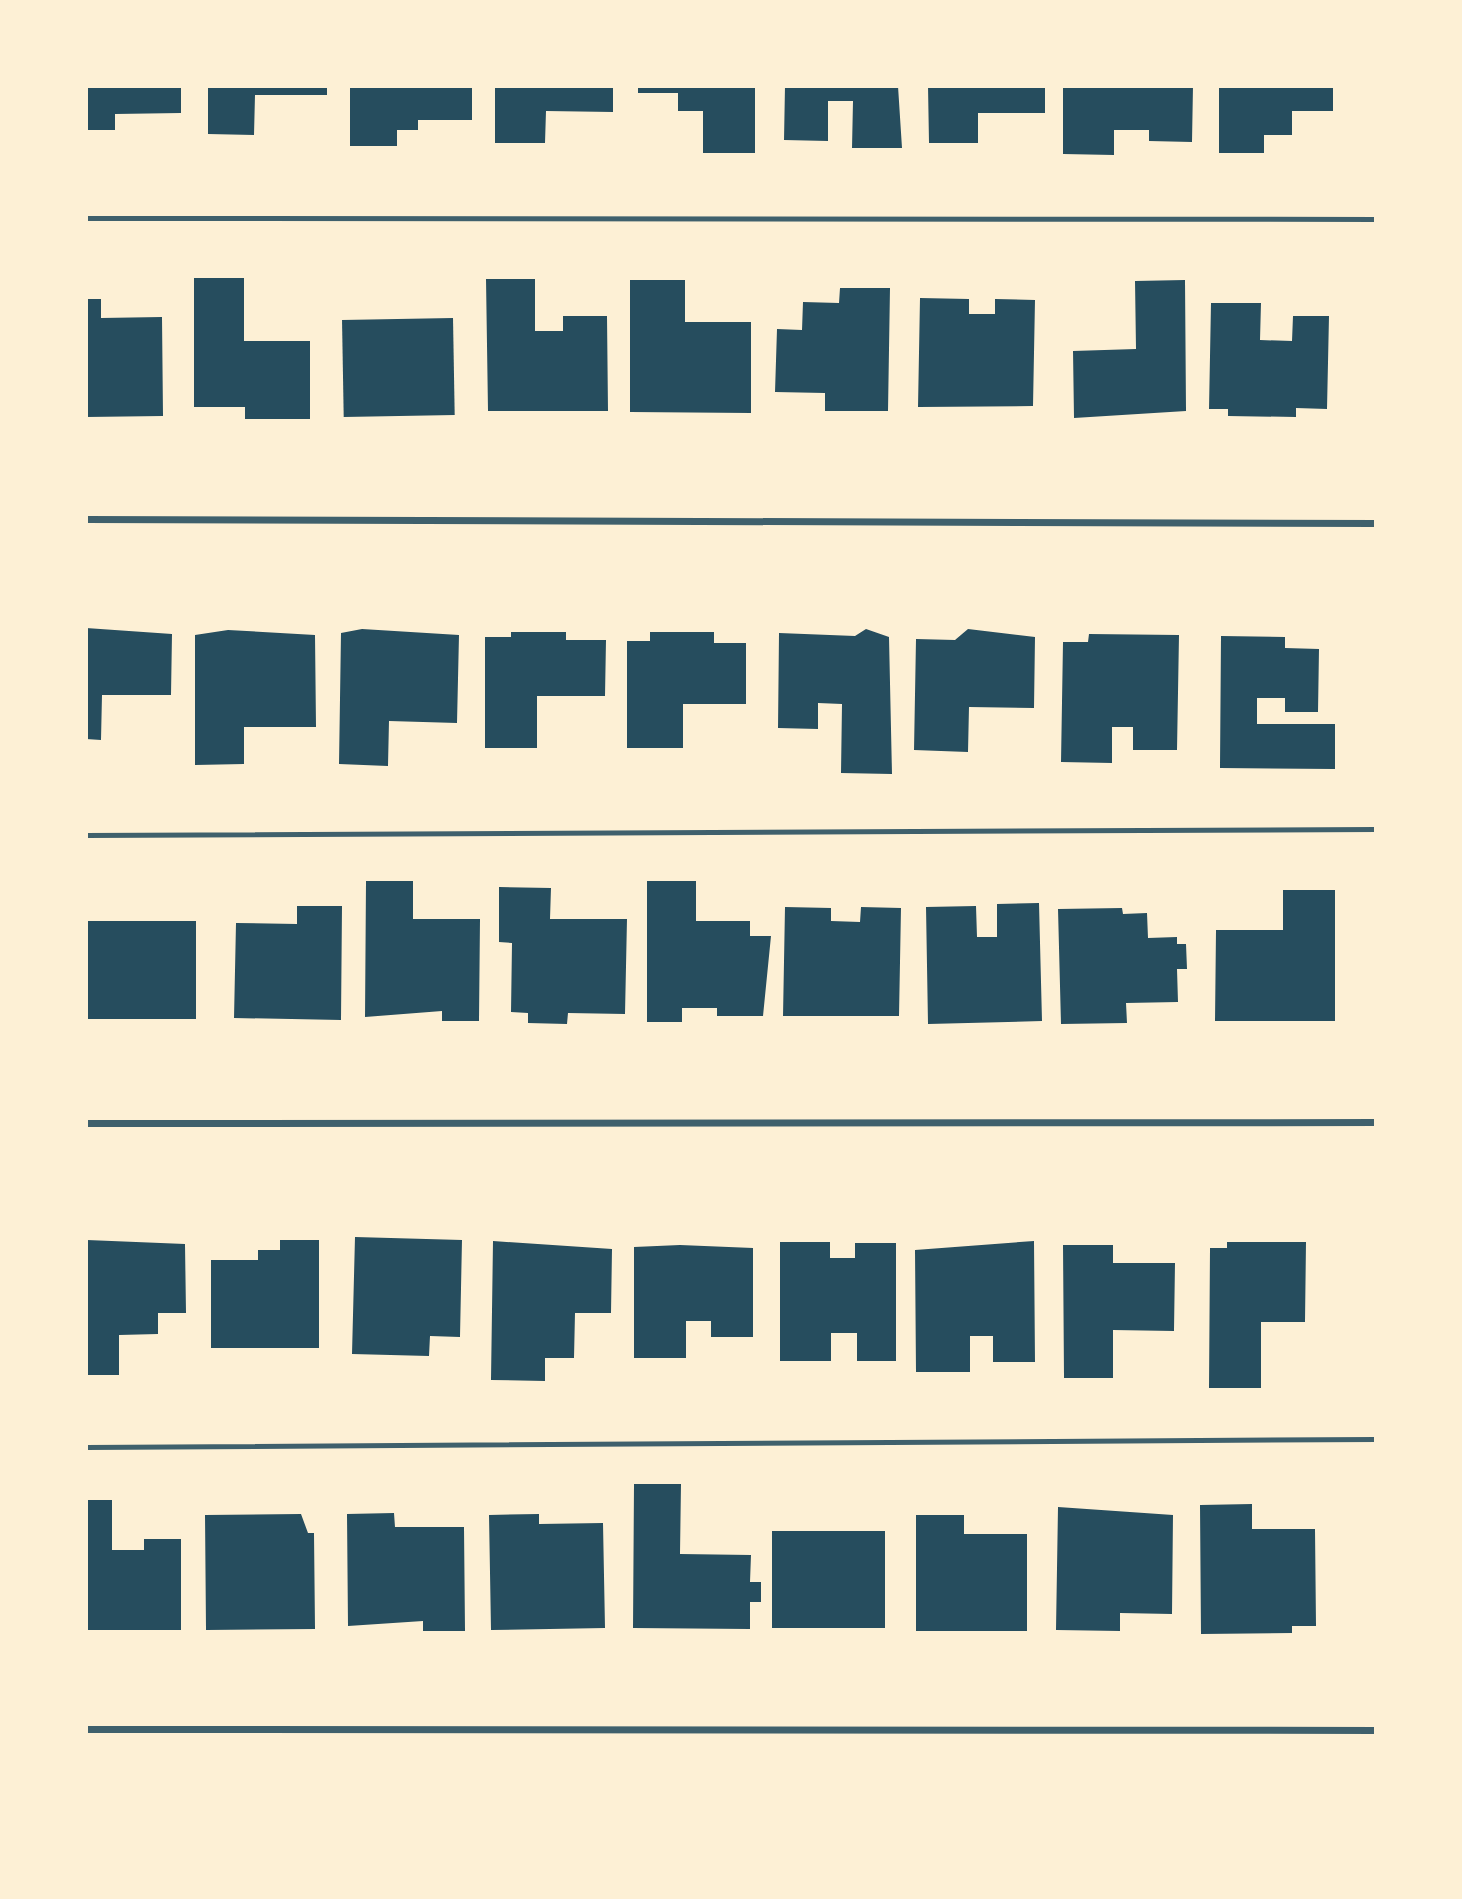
<!DOCTYPE html>
<style>
body{margin:0}
#map{position:relative;width:1462px;height:1899px;overflow:hidden;background:#fdf0d5;font-family:Poppins,sans-serif}
div>[style]{position:absolute}
.building>*{inset:0;background:#264d5e;transform-origin:0 0}
.service>*{height:5px;margin:-2.5px;padding:0 2.5px;transform-origin:2.5px;border-radius:2.5px;background:#3f606c}
.minor>*{height:7px;margin:-3.5px;padding:0 3.5px;transform-origin:3.5px;border-radius:3.5px;background:#3f606c}
span{translate:-50% -50%;white-space:nowrap;text-align:center;line-height:1.15;-webkit-text-stroke:5px #fdf0d5;paint-order:stroke}
.frame{position:absolute;inset:0;border:88px solid #fdf0d5;pointer-events:none}
</style>
<div id="map">
<div class="building">
<i style="clip-path:polygon(86px 86px,181px 86px,181px 113px,115px 114px,115px 130px,86px 130px)"></i>
<i style="clip-path:polygon(208px 86px,327px 86px,327px 95px,255px 95px,254px 135px,208px 134px)"></i>
<i style="clip-path:polygon(350px 86px,472px 86px,472px 120px,418px 120px,418px 130px,397px 130px,397px 146px,350px 146px)"></i>
<i style="clip-path:polygon(495px 86px,613px 86px,613px 112px,546px 111px,545px 143px,495px 143px)"></i>
<i style="clip-path:polygon(638px 86px,755px 86px,755px 153px,703px 153px,703px 111px,678px 111px,678px 93px,638px 93px)"></i>
<i style="clip-path:polygon(785px 86px,898px 86px,902px 148px,852px 148px,853px 101px,828px 101px,828px 141px,784px 140px)"></i>
<i style="clip-path:polygon(928px 86px,1045px 86px,1045px 113px,978px 113px,978px 143px,929px 143px)"></i>
<i style="clip-path:polygon(1063px 86px,1193px 86px,1192px 142px,1149px 141px,1149px 130px,1114px 130px,1114px 155px,1063px 154px)"></i>
<i style="clip-path:polygon(1219px 86px,1333px 86px,1333px 111px,1292px 111px,1292px 135px,1264px 135px,1264px 153px,1219px 153px)"></i>
<i style="clip-path:polygon(194px 278px,244px 278px,244px 341px,310px 341px,310px 419px,245px 419px,245px 407px,194px 407px)"></i>
<i style="clip-path:polygon(486px 279px,535px 279px,535px 331px,563px 331px,563px 316px,607px 316px,608px 411px,488px 411px)"></i>
<i style="clip-path:polygon(630px 280px,685px 280px,685px 322px,751px 322px,751px 413px,630px 412px)"></i>
<i style="clip-path:polygon(1185px 280px,1186px 411px,1074px 418px,1073px 351px,1136px 349px,1135px 281px)"></i>
<i style="clip-path:polygon(840px 288px,890px 288px,888px 411px,825px 411px,825px 393px,775px 392px,777px 329px,802px 330px,803px 302px,839px 303px)"></i>
<i style="clip-path:polygon(920px 298px,969px 299px,969px 314px,995px 314px,995px 299px,1035px 300px,1033px 406px,918px 407px)"></i>
<i style="clip-path:polygon(86px 299px,101px 299px,101px 318px,162px 317px,163px 416px,86px 417px)"></i>
<i style="clip-path:polygon(1211px 303px,1261px 303px,1260px 340px,1292px 341px,1293px 316px,1329px 316px,1327px 409px,1296px 408px,1296px 417px,1228px 416px,1228px 409px,1209px 409px)"></i>
<i style="left:453px;top:318px;width:97px;height:111px;rotate:89deg"></i>
<i style="clip-path:polygon(86px 628px,172px 634px,171px 695px,102px 695px,101px 740px,86px 739px)"></i>
<i style="clip-path:polygon(362px 629px,459px 635px,457px 723px,389px 721px,388px 766px,339px 764px,341px 633px)"></i>
<i style="clip-path:polygon(866px 629px,889px 637px,892px 774px,841px 773px,842px 704px,818px 703px,818px 729px,778px 728px,779px 633px,855px 636px)"></i>
<i style="clip-path:polygon(968px 629px,1035px 637px,1034px 708px,969px 707px,968px 752px,914px 750px,916px 639px,955px 640px)"></i>
<i style="clip-path:polygon(228px 630px,315px 635px,316px 727px,244px 727px,244px 764px,195px 765px,195px 635px)"></i>
<i style="clip-path:polygon(511px 632px,566px 632px,566px 640px,606px 640px,605px 696px,537px 696px,537px 748px,485px 748px,485px 637px,511px 637px)"></i>
<i style="clip-path:polygon(650px 632px,714px 632px,714px 643px,746px 643px,746px 704px,683px 704px,683px 748px,627px 748px,627px 641px,650px 641px)"></i>
<i style="clip-path:polygon(1089px 634px,1179px 635px,1177px 750px,1133px 750px,1133px 727px,1112px 727px,1112px 763px,1061px 762px,1063px 642px,1088px 642px)"></i>
<i style="clip-path:polygon(1221px 636px,1285px 637px,1285px 648px,1319px 649px,1318px 712px,1285px 712px,1285px 698px,1257px 698px,1257px 724px,1335px 724px,1335px 769px,1220px 768px)"></i>
<i style="clip-path:polygon(366px 881px,413px 881px,413px 919px,480px 919px,479px 1021px,442px 1021px,442px 1011px,365px 1017px)"></i>
<i style="clip-path:polygon(647px 881px,696px 881px,696px 921px,750px 921px,750px 936px,771px 936px,763px 1016px,717px 1016px,717px 1008px,682px 1008px,682px 1022px,647px 1022px)"></i>
<i style="clip-path:polygon(499px 887px,551px 888px,550px 919px,627px 919px,625px 1014px,568px 1013px,567px 1024px,528px 1023px,528px 1013px,511px 1012px,512px 943px,499px 942px)"></i>
<i style="clip-path:polygon(1283px 890px,1335px 890px,1335px 1021px,1215px 1021px,1216px 930px,1283px 930px)"></i>
<i style="clip-path:polygon(1039px 903px,1042px 1021px,928px 1024px,926px 907px,976px 906px,977px 937px,997px 937px,997px 904px)"></i>
<i style="clip-path:polygon(297px 906px,342px 906px,341px 1020px,234px 1018px,236px 923px,297px 924px)"></i>
<i style="clip-path:polygon(785px 907px,831px 908px,831px 921px,860px 922px,861px 907px,901px 908px,899px 1016px,783px 1016px)"></i>
<i style="clip-path:polygon(1122px 908px,1123px 914px,1147px 913px,1148px 938px,1177px 937px,1177px 944px,1186px 944px,1187px 969px,1177px 969px,1178px 1002px,1126px 1003px,1127px 1023px,1061px 1024px,1058px 909px)"></i>
<i style="left:86px;top:921px;width:110px;height:98px"></i>
<i style="clip-path:polygon(355px 1237px,462px 1240px,460px 1337px,430px 1336px,429px 1356px,352px 1354px)"></i>
<i style="clip-path:polygon(87px 1240px,185px 1244px,186px 1313px,158px 1313px,158px 1334px,119px 1335px,119px 1375px,86px 1375px)"></i>
<i style="clip-path:polygon(280px 1240px,319px 1240px,319px 1348px,211px 1348px,211px 1260px,258px 1260px,258px 1250px,280px 1250px)"></i>
<i style="clip-path:polygon(493px 1241px,612px 1249px,611px 1313px,575px 1313px,574px 1358px,545px 1358px,545px 1381px,491px 1380px)"></i>
<i style="clip-path:polygon(1034px 1241px,1035px 1362px,993px 1362px,993px 1336px,970px 1336px,970px 1372px,916px 1372px,915px 1250px)"></i>
<i style="clip-path:polygon(780px 1242px,830px 1242px,830px 1258px,855px 1258px,855px 1243px,896px 1243px,896px 1361px,857px 1361px,857px 1333px,831px 1333px,831px 1361px,780px 1361px)"></i>
<i style="clip-path:polygon(1227px 1242px,1306px 1242px,1305px 1322px,1261px 1322px,1261px 1388px,1209px 1388px,1210px 1248px,1227px 1248px)"></i>
<i style="clip-path:polygon(680px 1245px,753px 1248px,753px 1337px,711px 1337px,711px 1321px,686px 1321px,686px 1358px,634px 1358px,634px 1247px)"></i>
<i style="clip-path:polygon(1063px 1245px,1113px 1245px,1113px 1263px,1175px 1263px,1174px 1331px,1113px 1330px,1113px 1378px,1064px 1378px)"></i>
<i style="clip-path:polygon(634px 1484px,681px 1484px,680px 1554px,751px 1555px,750px 1582px,761px 1582px,761px 1602px,750px 1602px,750px 1629px,633px 1628px)"></i>
<i style="clip-path:polygon(86px 1500px,112px 1500px,112px 1550px,144px 1550px,144px 1539px,181px 1539px,181px 1630px,86px 1630px)"></i>
<i style="clip-path:polygon(1252px 1504px,1252px 1529px,1315px 1529px,1316px 1626px,1292px 1626px,1292px 1633px,1201px 1634px,1200px 1505px)"></i>
<i style="clip-path:polygon(1058px 1507px,1173px 1515px,1172px 1614px,1120px 1613px,1120px 1631px,1056px 1630px)"></i>
<i style="clip-path:polygon(394px 1513px,395px 1527px,464px 1527px,465px 1631px,423px 1631px,423px 1621px,348px 1626px,347px 1514px)"></i>
<i style="clip-path:polygon(301px 1514px,308px 1533px,314px 1533px,315px 1629px,206px 1630px,205px 1515px)"></i>
<i style="clip-path:polygon(539px 1514px,539px 1524px,603px 1523px,605px 1628px,491px 1630px,489px 1515px)"></i>
<i style="clip-path:polygon(916px 1515px,964px 1515px,964px 1534px,1027px 1534px,1027px 1631px,916px 1631px)"></i>
<i style="left:772px;top:1531px;width:113px;height:97px"></i>
</div>
<div class="service">
<i style="left:86px;top:218px;width:1290px;rotate:0.04deg"></i>
<i style="left:86px;top:835px;width:1290px;rotate:-0.27deg"></i>
<i style="left:86px;top:1447px;width:1290px;rotate:-0.36deg"></i>
</div>
<div class="minor">
<i style="left:86px;top:519px;width:1290px;rotate:0.18deg"></i>
<i style="left:86px;top:1123px;width:1290px;rotate:-0.04deg"></i>
<i style="left:86px;top:1729px;width:1290px;rotate:0.04deg"></i>
</div>
<div class="frame"></div>
</div>
